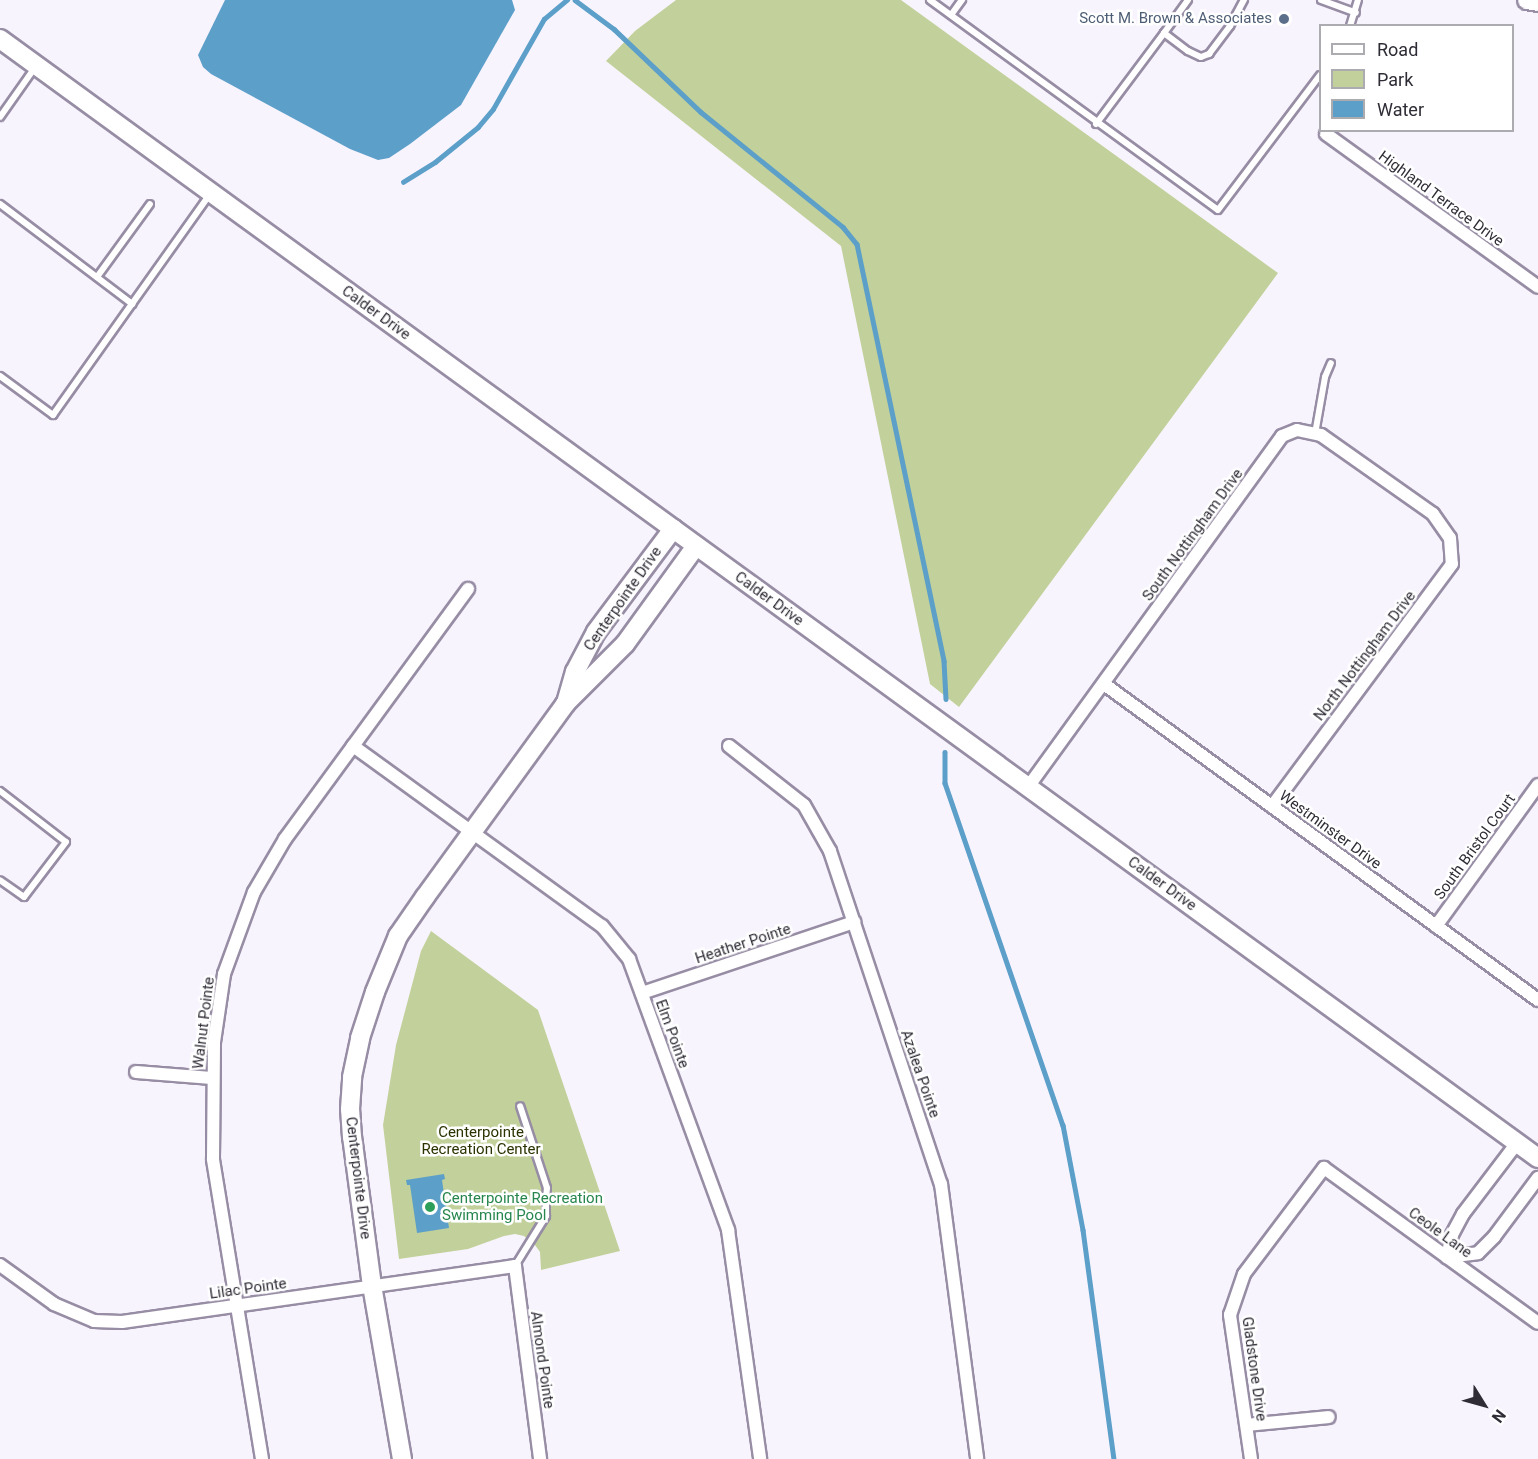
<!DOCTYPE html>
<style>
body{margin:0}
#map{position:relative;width:1538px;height:1459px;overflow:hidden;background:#f8f4fe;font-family:Roboto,sans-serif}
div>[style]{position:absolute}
.green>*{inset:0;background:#c2d19b}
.water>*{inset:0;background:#5c9fc9}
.stream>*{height:4.5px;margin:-2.25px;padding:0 2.25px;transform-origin:2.25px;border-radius:2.25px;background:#5c9fc9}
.roads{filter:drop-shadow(2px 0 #978da4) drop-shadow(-2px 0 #978da4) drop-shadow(0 2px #978da4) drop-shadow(0 -2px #978da4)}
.lane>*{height:6px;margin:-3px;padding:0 3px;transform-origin:3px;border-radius:3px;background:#fff}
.street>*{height:12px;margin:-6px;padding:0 6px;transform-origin:6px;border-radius:6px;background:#fff}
.secondary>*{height:18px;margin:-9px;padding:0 9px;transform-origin:9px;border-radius:9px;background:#fff}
.dots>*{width:16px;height:16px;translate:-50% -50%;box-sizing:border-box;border:3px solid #fff;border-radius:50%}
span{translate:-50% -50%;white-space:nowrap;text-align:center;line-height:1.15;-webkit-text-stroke:5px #fff;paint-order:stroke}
.service-label{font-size:15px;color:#4e5e75}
.right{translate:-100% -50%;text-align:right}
.street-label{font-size:15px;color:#302c36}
.park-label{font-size:15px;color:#2a3400}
.leisure-label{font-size:15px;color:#27864d}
.left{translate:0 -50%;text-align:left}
.legend{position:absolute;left:1319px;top:24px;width:195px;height:108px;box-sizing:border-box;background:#fff;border:2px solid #acabaf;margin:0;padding:8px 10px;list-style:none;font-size:18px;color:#302c36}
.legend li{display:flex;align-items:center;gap:12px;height:30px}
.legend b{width:30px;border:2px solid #acabaf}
.north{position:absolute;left:1454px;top:1375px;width:60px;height:60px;-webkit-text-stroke:4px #fff;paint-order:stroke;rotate:127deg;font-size:16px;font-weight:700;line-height:24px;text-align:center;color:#302c36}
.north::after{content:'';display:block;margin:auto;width:21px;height:27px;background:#302c36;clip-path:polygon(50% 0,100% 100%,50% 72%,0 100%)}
</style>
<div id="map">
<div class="green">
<i style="clip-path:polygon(676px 0,901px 0,1278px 273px,959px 707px,930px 684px,841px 246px,606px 61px,635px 31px)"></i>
<i style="clip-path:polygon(431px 931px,538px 1010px,620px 1251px,541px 1270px,540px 1252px,535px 1245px,524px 1236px,515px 1234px,504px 1236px,468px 1249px,399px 1259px,383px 1125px,396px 1045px,421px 951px)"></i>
</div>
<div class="water">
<i style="clip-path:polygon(225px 0,512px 0,515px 10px,461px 105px,410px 144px,389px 158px,378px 160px,350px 149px,211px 74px,203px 67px,198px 55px)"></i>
<i style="clip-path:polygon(444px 1174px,445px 1179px,442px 1180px,449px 1228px,417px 1233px,410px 1185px,407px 1185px,406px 1180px)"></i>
</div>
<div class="stream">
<i style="left:575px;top:0;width:49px;rotate:36.6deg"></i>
<i style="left:614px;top:29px;width:120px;rotate:43.7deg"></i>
<i style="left:701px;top:112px;width:183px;rotate:39deg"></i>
<i style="left:843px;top:227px;width:22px;rotate:51deg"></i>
<i style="left:857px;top:244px;width:426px;rotate:78.2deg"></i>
<i style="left:944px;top:661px;width:38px;rotate:87deg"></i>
<i style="left:403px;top:182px;width:38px;rotate:-32deg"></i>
<i style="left:435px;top:162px;width:55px;rotate:-39.1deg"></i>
<i style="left:478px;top:127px;width:23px;rotate:-50deg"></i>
<i style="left:493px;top:109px;width:103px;rotate:-60.5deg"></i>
<i style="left:544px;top:19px;width:30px;rotate:-40deg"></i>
<i style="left:945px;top:752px;width:31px;rotate:90deg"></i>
<i style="left:945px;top:783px;width:362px;rotate:71deg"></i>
<i style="left:1063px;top:1125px;width:107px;rotate:79.2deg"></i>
<i style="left:1083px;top:1230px;width:231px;rotate:82.3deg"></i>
</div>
<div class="roads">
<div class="lane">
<i style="left:930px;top:0;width:356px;rotate:36.1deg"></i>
<i style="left:1218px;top:210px;width:169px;rotate:-52.9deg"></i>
<i style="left:1188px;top:0;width:41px;rotate:126deg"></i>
<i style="left:1164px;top:33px;width:30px;rotate:37deg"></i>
<i style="left:1188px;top:51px;width:14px;rotate:25deg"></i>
<i style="left:1201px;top:57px;width:9px;rotate:-21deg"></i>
<i style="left:1209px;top:54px;width:35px;rotate:-53deg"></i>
<i style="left:1230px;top:26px;width:30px;rotate:-62deg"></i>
<i style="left:1321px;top:0;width:37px;rotate:20deg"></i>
<i style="left:951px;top:15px;width:19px;rotate:-54deg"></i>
<i style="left:1350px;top:26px;width:27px;rotate:-73deg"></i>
<i style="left:0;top:117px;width:62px;rotate:-54.8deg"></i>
<i style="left:1096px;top:124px;width:114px;rotate:-53.2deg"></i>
<i style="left:0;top:204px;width:166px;rotate:37.1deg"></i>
<i style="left:97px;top:277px;width:90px;rotate:-54deg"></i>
<i style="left:0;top:376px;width:66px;rotate:36.3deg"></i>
<i style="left:53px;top:415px;width:272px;rotate:-54.6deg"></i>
<i style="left:1315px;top:434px;width:58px;rotate:-80deg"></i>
<i style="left:1325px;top:377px;width:15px;rotate:-67deg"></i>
<i style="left:0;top:791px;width:83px;rotate:37.7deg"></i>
<i style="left:66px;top:842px;width:69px;rotate:127.4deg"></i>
<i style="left:24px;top:897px;width:29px;rotate:-145deg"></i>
<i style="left:515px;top:1266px;width:59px;rotate:-58.2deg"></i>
<i style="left:546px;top:1216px;width:15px;rotate:-90deg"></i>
<i style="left:546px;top:1201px;width:13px;rotate:-86deg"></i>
<i style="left:547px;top:1188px;width:86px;rotate:-108.2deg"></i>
</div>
<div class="street">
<i style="left:1326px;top:134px;width:261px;rotate:35.8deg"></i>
<i style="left:1104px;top:684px;width:537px;rotate:36.06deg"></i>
<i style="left:353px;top:746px;width:307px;rotate:35.9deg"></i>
<i style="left:602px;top:926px;width:43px;rotate:50.7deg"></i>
<i style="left:629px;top:959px;width:289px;rotate:69.9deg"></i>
<i style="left:728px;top:1230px;width:231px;rotate:82deg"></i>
<i style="left:729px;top:746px;width:95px;rotate:38.2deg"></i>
<i style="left:804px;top:805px;width:53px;rotate:60.5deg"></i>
<i style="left:830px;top:851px;width:351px;rotate:71.6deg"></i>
<i style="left:941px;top:1184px;width:277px;rotate:82.5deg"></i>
<i style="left:1028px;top:787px;width:433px;rotate:-54.1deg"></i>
<i style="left:1282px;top:436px;width:16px;rotate:-22deg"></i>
<i style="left:1297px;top:430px;width:25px;rotate:12deg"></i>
<i style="left:1321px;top:435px;width:137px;rotate:35.2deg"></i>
<i style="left:1433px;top:514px;width:29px;rotate:55deg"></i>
<i style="left:1450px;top:538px;width:26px;rotate:86deg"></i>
<i style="left:1452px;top:564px;width:302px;rotate:126.6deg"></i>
<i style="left:1436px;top:926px;width:174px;rotate:-54.1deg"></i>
<i style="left:642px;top:993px;width:224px;rotate:-18.5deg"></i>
<i style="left:136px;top:1072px;width:76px;rotate:4.5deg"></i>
<i style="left:1517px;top:1143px;width:89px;rotate:127.3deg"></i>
<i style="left:1463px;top:1214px;width:24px;rotate:118deg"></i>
<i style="left:1452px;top:1235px;width:23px;rotate:103deg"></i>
<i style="left:1447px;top:1257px;width:31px;rotate:-7deg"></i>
<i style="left:1478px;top:1253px;width:23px;rotate:-45deg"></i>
<i style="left:1494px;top:1237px;width:74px;rotate:-53.3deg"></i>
<i style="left:0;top:1265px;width:67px;rotate:35.8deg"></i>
<i style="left:54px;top:1304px;width:43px;rotate:23deg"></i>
<i style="left:94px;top:1321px;width:28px;rotate:2deg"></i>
<i style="left:122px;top:1322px;width:397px;rotate:-8.1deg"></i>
<i style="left:515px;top:1266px;width:195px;rotate:82.6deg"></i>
<i style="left:1247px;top:1425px;width:82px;rotate:-5.6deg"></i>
<i style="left:262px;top:1459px;width:304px;rotate:-99.3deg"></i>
<i style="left:213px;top:1159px;width:117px;rotate:-89.5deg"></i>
<i style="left:214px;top:1042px;width:69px;rotate:-81.6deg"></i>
<i style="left:224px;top:974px;width:87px;rotate:-69.9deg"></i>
<i style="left:254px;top:892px;width:61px;rotate:-59.7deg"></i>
<i style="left:285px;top:839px;width:310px;rotate:-53.8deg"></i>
<i style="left:1251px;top:1459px;width:146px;rotate:-98.3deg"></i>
<i style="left:1230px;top:1315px;width:43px;rotate:-71.1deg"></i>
<i style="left:1244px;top:1274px;width:133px;rotate:-53deg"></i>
<i style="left:1324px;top:1168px;width:264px;rotate:35.9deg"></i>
</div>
<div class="secondary">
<i style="left:1527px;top:0;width:11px;rotate:10deg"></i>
<i style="left:0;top:39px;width:1902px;rotate:36.04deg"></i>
<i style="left:566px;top:703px;width:32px;rotate:-74deg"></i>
<i style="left:575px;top:672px;width:45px;rotate:-62.3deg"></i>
<i style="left:596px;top:632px;width:129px;rotate:-53.2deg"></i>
<i style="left:402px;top:1459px;width:176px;rotate:-99.8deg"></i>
<i style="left:372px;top:1286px;width:150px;rotate:-97.6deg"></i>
<i style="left:352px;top:1137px;width:28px;rotate:-94deg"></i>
<i style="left:350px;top:1109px;width:32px;rotate:-86deg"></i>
<i style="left:352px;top:1077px;width:40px;rotate:-78deg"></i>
<i style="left:360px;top:1038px;width:48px;rotate:-71.9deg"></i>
<i style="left:375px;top:992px;width:61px;rotate:-67.7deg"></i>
<i style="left:398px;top:936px;width:47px;rotate:-55.3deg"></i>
<i style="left:425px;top:897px;width:238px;rotate:-54deg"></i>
<i style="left:565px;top:704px;width:85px;rotate:-45deg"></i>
<i style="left:625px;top:644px;width:121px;rotate:-54.1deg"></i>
</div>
</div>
<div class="dots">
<i style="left:1284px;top:19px;background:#5c6f8a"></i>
<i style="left:430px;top:1207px;background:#2e9e5b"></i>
</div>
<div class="service-label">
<span class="right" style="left:1272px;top:19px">Scott M. Brown &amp; Associates</span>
</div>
<div class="street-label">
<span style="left:1441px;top:199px;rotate:36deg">Highland Terrace Drive</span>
<span style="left:376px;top:313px;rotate:36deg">Calder Drive</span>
<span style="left:1193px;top:535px;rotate:-54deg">South Nottingham Drive</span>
<span style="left:623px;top:599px;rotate:-55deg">Centerpointe Drive</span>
<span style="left:769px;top:599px;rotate:36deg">Calder Drive</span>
<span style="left:1365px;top:656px;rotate:-53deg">North Nottingham Drive</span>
<span style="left:1330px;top:830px;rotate:36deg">Westminster Drive</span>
<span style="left:1475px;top:847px;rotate:-54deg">South Bristol Court</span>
<span style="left:1162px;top:884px;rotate:36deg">Calder Drive</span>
<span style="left:743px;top:944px;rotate:-18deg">Heather Pointe</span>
<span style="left:204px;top:1023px;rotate:-83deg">Walnut Pointe</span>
<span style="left:672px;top:1034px;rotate:70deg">Elm Pointe</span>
<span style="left:920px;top:1074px;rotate:71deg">Azalea Pointe</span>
<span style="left:358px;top:1178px;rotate:83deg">Centerpointe Drive</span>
<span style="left:1440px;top:1233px;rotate:36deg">Ceole Lane</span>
<span style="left:248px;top:1289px;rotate:-8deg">Lilac Pointe</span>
<span style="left:542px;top:1360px;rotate:82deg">Almond Pointe</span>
<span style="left:1254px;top:1369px;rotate:82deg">Gladstone Drive</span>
</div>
<div class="park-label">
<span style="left:481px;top:1141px">Centerpointe<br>Recreation Center</span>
</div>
<div class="leisure-label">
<span class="left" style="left:442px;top:1207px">Centerpointe Recreation<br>Swimming Pool</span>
</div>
<ul class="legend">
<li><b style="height:8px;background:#fff"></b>Road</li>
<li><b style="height:16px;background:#c2d19b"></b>Park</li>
<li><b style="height:16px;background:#5c9fc9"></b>Water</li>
</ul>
<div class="north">N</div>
</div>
